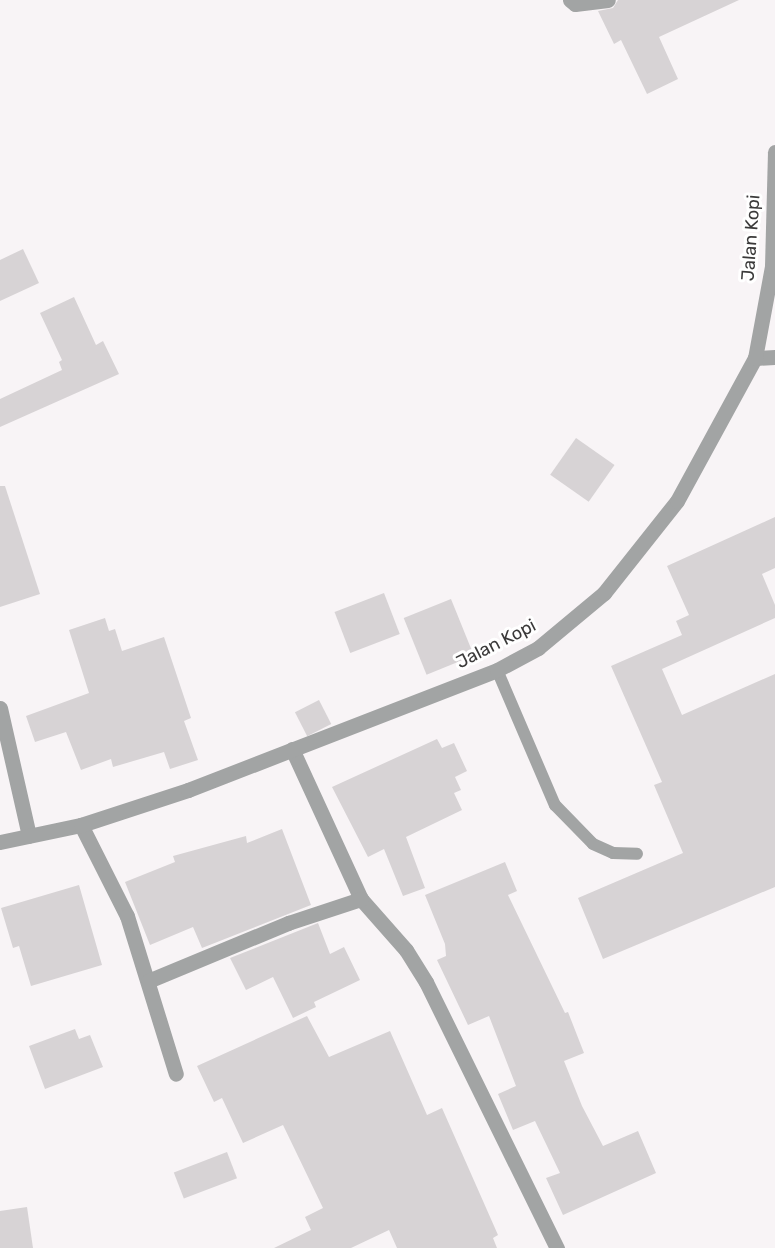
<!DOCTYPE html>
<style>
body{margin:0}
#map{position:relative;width:775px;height:1248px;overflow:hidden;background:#f8f4f6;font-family:Rubik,sans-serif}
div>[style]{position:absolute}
.building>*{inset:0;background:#d7d3d5;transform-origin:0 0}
.service>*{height:12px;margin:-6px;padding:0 6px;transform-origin:6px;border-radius:6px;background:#a2a4a4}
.minor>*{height:15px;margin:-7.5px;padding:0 7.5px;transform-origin:7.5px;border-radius:7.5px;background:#a2a4a4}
span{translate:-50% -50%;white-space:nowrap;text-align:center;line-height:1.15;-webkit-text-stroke:6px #fff;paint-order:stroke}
.street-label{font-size:18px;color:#3b3a3a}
</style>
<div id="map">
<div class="building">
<i style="clip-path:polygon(618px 0,739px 0,659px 37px,678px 79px,647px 94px,621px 40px,614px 44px,598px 11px,613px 8px)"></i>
<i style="clip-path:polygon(23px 249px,39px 283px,0 301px,0 260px)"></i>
<i style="clip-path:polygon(74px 297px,96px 345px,103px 341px,119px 374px,0 427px,0 399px,62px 370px,59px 362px,62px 360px,40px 313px)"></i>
<i style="left:576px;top:438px;width:47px;height:45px;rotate:35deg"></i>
<i style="clip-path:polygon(0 486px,5px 486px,40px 594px,0 607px)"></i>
<i style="clip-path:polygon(775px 517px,775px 568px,762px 574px,775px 605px,775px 618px,662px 669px,682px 715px,775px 674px,775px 887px,603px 959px,578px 898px,683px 853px,654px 785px,662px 782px,611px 666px,682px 635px,676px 621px,689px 615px,667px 566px)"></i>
<i style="left:384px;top:593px;width:44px;height:53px;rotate:69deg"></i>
<i style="left:451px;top:599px;width:61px;height:51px;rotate:68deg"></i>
<i style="clip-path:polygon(105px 618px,109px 631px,115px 629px,122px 651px,164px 637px,191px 718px,184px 721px,198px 760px,170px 769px,164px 752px,113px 767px,111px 759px,81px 770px,66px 732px,35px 742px,26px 716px,89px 693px,69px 630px)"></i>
<i style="left:319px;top:700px;width:27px;height:27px;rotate:63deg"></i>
<i style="clip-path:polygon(437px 739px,442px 748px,454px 743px,467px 771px,455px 777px,461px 790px,454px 793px,462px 810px,406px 837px,425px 888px,403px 896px,384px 849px,368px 857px,332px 787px)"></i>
<i style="clip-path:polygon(282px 829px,311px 905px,202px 948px,193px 927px,150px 945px,125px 882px,175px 862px,173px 856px,246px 836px,247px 843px)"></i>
<i style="clip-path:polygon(505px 862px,517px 891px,508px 895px,565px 1013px,568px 1012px,584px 1053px,564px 1061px,582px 1106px,603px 1146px,638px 1131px,656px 1173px,563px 1215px,546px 1178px,560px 1173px,535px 1121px,513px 1130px,498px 1094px,516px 1086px,489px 1016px,468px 1025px,437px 960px,446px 956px,445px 944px,425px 895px)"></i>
<i style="clip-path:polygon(79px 885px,102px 965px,31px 986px,19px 946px,13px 948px,1px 908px)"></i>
<i style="clip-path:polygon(318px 923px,330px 954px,344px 947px,360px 980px,314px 1002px,316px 1007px,293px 1018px,273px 977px,246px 990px,230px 958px)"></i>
<i style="clip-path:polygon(307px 1016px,329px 1057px,390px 1031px,427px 1115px,442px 1108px,498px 1235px,493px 1238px,497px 1248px,397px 1248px,389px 1230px,351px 1248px,274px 1248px,311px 1230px,305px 1217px,323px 1208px,283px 1125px,243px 1143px,222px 1098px,214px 1102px,197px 1066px)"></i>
<i style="clip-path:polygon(75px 1029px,79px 1039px,90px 1035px,103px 1067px,45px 1089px,29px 1046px)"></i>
<i style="left:227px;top:1152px;width:28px;height:57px;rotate:69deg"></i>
<i style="clip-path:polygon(27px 1207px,33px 1248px,0 1248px,0 1211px)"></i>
</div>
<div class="service">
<i style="left:497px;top:670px;width:147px;rotate:66.8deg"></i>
<i style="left:555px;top:805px;width:54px;rotate:45.7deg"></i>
<i style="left:593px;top:844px;width:22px;rotate:24deg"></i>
<i style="left:613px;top:853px;width:24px;rotate:2deg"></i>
</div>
<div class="minor">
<i style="left:570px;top:0;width:6px;rotate:39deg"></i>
<i style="left:575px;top:4px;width:33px;rotate:-7deg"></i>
<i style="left:755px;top:358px;width:20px;rotate:-3deg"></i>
<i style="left:0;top:708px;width:131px;rotate:77.2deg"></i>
<i style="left:292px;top:749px;width:165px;rotate:65.3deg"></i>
<i style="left:361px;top:899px;width:68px;rotate:48.6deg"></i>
<i style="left:406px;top:950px;width:38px;rotate:58deg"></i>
<i style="left:426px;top:982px;width:297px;rotate:63.8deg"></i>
<i style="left:81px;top:825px;width:102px;rotate:63.2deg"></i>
<i style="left:127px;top:916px;width:165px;rotate:72.8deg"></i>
<i style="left:0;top:842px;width:83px;rotate:-11.9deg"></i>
<i style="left:81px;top:825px;width:113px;rotate:-18.1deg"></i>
<i style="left:188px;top:790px;width:331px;rotate:-21.2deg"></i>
<i style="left:497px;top:670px;width:47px;rotate:-28.2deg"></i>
<i style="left:538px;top:648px;width:86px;rotate:-39.8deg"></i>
<i style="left:604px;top:593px;width:117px;rotate:-51.6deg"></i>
<i style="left:677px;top:501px;width:163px;rotate:-61.4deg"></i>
<i style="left:755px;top:358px;width:94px;rotate:-79.5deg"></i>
<i style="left:772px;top:266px;width:114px;rotate:-88.5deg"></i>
<i style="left:148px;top:981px;width:152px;rotate:-22.5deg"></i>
<i style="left:288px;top:923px;width:77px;rotate:-18.2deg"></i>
</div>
<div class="street-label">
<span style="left:751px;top:238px;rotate:-86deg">Jalan Kopi</span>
<span style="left:496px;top:644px;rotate:-27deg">Jalan Kopi</span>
</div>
</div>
